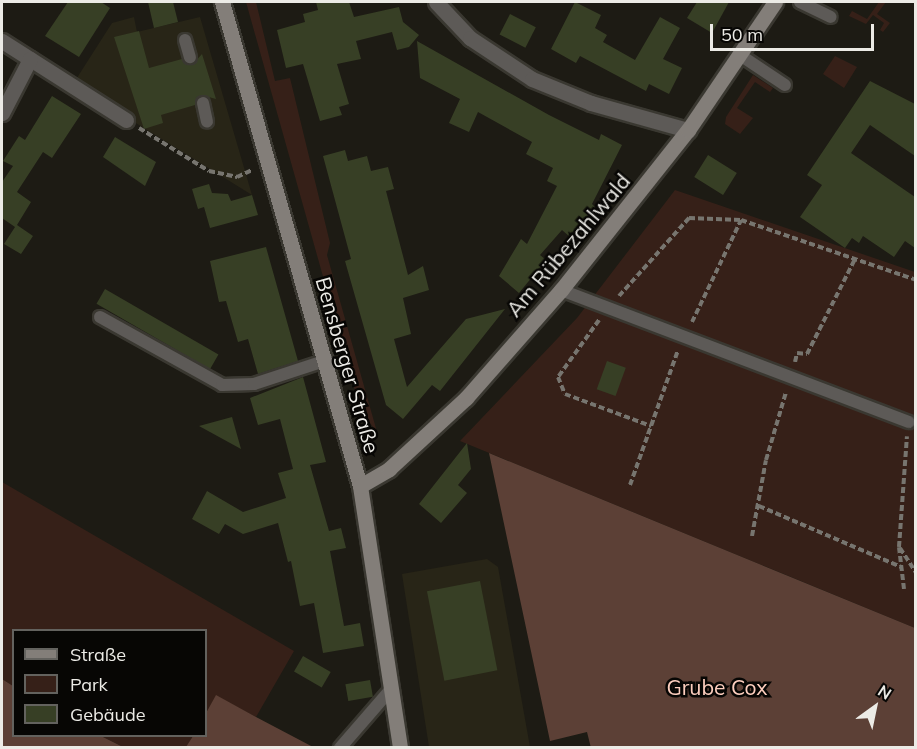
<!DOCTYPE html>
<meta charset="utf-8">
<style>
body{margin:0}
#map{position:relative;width:917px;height:749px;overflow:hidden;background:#1d1b14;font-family:Mulish,sans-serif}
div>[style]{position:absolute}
.built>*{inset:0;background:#282517}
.green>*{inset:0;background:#362018}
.forest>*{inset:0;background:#5c4036}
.building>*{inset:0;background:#373f25;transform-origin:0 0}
.path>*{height:4px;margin-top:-2px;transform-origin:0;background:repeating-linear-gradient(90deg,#77756f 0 6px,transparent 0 9px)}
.roads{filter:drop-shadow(2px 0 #3a3831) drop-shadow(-2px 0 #3a3831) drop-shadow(0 2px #3a3831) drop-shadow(0 -2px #3a3831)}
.lane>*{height:12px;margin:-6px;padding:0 6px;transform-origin:6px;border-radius:6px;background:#5d5a57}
.street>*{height:15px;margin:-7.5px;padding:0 7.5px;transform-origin:7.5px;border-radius:7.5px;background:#5d5a57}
.secondary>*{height:15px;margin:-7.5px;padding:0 7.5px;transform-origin:7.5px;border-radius:7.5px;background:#837e79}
span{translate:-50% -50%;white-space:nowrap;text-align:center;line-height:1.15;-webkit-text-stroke:5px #070604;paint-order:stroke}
.street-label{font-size:21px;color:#ecebe6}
.park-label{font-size:21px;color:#fdcebe}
.frame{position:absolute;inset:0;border:3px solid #ecebe6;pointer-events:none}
.legend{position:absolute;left:12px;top:629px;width:195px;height:108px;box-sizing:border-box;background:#070604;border:2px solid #63625e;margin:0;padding:8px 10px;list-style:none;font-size:18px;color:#ecebe6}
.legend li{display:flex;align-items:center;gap:12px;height:30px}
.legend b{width:30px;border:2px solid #63625e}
.north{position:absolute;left:845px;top:677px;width:60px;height:60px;-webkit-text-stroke:4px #070604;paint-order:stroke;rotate:33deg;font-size:16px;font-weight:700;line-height:24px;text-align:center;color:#ecebe6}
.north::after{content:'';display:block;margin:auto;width:21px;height:27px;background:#ecebe6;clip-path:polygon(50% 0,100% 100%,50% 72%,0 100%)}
.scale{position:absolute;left:710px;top:24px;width:164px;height:27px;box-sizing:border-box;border:3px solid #ecebe6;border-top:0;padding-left:8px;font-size:18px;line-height:21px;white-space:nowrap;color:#ecebe6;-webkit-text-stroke:4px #070604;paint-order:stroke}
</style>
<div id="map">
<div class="built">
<i style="clip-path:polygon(134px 17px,137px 32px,200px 17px,252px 195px,73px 84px,112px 23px)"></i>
<i style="clip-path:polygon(487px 559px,498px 567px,530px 747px,429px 747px,402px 574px)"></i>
</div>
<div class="green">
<i style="clip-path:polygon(246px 2px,256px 2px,275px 81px,290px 78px,330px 243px,327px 255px,377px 432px,361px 412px)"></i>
<i style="clip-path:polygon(879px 2px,886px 2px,877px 14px,890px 23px,883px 32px,880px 30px,884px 23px,873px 15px,866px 24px,849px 16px,852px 11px,867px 19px)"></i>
<i style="clip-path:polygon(835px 56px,857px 67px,844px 88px,823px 74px)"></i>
<i style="clip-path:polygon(753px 75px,773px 88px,770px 92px,755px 82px,737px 108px,753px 118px,740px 134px,725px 124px,726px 117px)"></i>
<i style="clip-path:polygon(675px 190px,915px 272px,915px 628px,460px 441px,577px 318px)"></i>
<i style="clip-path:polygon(2px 482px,294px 651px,256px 717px,216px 696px,206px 713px,206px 630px,14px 630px,13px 686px,2px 679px)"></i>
<i style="clip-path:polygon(101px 736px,193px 736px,186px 748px,123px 747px)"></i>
</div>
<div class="forest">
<i style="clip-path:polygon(489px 453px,915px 628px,915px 747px,591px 748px,587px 732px,550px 741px)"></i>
<i style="clip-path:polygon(2px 679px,13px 686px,14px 736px,101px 736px,123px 747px,2px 747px)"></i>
<i style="clip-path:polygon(216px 695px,256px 717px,313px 747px,186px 747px,193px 736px,206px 736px,206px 713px)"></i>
</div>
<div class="building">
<i style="clip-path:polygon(68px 2px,101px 2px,110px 8px,79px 57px,45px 36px)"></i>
<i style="clip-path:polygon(148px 2px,173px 2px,178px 22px,154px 28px)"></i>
<i style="clip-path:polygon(316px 2px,349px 2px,354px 17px,399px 7px,403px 22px,419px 35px,409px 47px,397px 50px,392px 32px,356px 41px,361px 59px,337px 64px,349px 104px,339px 107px,342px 115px,320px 121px,303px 64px,286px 68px,277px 30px,305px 22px,303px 14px,318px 10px)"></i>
<i style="clip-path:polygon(575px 2px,601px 15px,595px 28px,607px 35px,603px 42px,635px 60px,660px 17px,680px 28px,663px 59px,682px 68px,669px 94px,649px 84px,646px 91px,580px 56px,576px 63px,551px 49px)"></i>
<i style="clip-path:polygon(697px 2px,729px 2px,712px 33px,687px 18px)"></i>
<i style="left:510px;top:14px;width:29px;height:23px;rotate:27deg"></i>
<i style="clip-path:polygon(139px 31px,149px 68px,182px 59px,192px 65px,202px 54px,216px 99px,201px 95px,195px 105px,161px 115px,163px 123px,144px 129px,114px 37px)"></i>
<i style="clip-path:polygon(417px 41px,549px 115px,599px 140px,601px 134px,622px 145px,592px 204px,595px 207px,570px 237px,562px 230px,540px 255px,546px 260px,519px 293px,499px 276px,521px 239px,527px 244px,557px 186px,547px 181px,553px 168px,526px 154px,532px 142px,478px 112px,469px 132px,449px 123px,460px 99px,420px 78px)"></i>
<i style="clip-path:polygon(870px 81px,915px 104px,915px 156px,870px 125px,851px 153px,915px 197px,915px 248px,905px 241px,894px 257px,863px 236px,859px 243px,852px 238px,845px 248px,800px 217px,822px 185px,807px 175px)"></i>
<i style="clip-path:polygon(52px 96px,81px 114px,52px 158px,43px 152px,17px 192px,31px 202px,17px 225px,33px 236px,21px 254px,4px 244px,15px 227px,2px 218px,2px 182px,13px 166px,3px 161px,19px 136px,25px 140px)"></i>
<i style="clip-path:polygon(115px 137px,156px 162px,145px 186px,103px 157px)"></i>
<i style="clip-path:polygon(345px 150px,348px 161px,367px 156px,371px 171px,388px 167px,394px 189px,386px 191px,408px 275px,423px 266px,429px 290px,403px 298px,411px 334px,394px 339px,407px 387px,466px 319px,505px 309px,440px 391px,432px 385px,403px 419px,386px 405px,345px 261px,351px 259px,323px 156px)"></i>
<i style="left:708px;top:155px;width:34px;height:26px;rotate:32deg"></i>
<i style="clip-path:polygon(209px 184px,212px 193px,228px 194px,231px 201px,252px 195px,258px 215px,210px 228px,204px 207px,198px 209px,192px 189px)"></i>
<i style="clip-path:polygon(266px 247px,298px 361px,258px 374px,248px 339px,238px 342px,226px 301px,219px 302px,210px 261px)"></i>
<i style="left:105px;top:289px;width:131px;height:17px;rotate:30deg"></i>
<i style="left:607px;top:361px;width:20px;height:30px;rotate:20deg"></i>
<i style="clip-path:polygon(303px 377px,326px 462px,310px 465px,329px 531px,341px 528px,346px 548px,330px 551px,344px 626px,360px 623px,364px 646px,323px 653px,314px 603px,300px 606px,291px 561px,288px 562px,278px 523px,243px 534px,225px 524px,219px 534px,192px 519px,207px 491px,243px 512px,286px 498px,278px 473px,293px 469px,280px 419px,258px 425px,250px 398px)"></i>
<i style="clip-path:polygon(232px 417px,241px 449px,199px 426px)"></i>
<i style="clip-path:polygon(467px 443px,471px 469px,458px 485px,467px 493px,441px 523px,419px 504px)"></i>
<i style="left:480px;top:581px;width:91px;height:54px;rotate:79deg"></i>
<i style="left:303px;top:656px;width:32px;height:18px;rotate:30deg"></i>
<i style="left:370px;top:680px;width:17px;height:25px;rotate:80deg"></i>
</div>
<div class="path">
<i style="left:139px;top:128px;width:82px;rotate:31.6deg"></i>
<i style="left:209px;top:171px;width:29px;rotate:12deg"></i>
<i style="left:237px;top:177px;width:17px;rotate:-25deg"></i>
<i style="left:619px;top:296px;width:105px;rotate:-48.1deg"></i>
<i style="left:689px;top:218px;width:52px;rotate:2.2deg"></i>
<i style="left:741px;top:220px;width:185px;rotate:18.9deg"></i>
<i style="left:599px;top:320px;width:70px;rotate:125.7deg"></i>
<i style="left:558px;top:377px;width:18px;rotate:68deg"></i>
<i style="left:565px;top:394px;width:92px;rotate:20.4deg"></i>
<i style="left:692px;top:322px;width:113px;rotate:-64.3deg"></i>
<i style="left:795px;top:362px;width:9px;rotate:-77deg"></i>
<i style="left:797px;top:353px;width:10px;rotate:6deg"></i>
<i style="left:807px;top:354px;width:106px;rotate:-63.2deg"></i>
<i style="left:630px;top:485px;width:143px;rotate:-70.4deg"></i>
<i style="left:759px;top:506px;width:155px;rotate:23.2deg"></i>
<i style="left:752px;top:536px;width:77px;rotate:-79.6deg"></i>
<i style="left:766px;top:460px;width:71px;rotate:-73.6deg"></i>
<i style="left:900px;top:548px;width:30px;rotate:57deg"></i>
<i style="left:904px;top:589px;width:42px;rotate:-96.8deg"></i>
<i style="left:899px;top:547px;width:111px;rotate:-85.9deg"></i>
</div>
<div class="roads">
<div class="lane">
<i style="left:800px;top:2px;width:34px;rotate:26deg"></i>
<i style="left:185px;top:40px;width:18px;rotate:74deg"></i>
<i style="left:740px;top:55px;width:54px;rotate:33.7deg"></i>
<i style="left:203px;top:103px;width:19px;rotate:78deg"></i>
<i style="left:561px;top:290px;width:372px;rotate:20.8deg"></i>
<i style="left:100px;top:317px;width:140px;rotate:29.1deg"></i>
<i style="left:222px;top:385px;width:32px;rotate:-2deg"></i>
<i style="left:254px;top:384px;width:77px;rotate:-18.2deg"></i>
<i style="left:340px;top:748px;width:79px;rotate:-49.1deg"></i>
</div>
<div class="street">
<i style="left:436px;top:2px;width:50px;rotate:46.6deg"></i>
<i style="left:470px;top:38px;width:74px;rotate:33.5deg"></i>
<i style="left:532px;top:79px;width:64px;rotate:22.1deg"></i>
<i style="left:591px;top:103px;width:101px;rotate:15.6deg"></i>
<i style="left:2px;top:41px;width:147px;rotate:32.5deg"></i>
<i style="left:2px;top:113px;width:61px;rotate:-62.6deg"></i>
</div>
<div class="secondary">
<i style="left:222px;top:2px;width:503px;rotate:74.09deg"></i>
<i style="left:360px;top:486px;width:265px;rotate:81.3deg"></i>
<i style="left:360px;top:486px;width:34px;rotate:-30deg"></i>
<i style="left:389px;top:469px;width:105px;rotate:-42.7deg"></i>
<i style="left:466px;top:398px;width:144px;rotate:-48.7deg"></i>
<i style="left:561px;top:290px;width:204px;rotate:-51.6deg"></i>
<i style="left:688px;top:130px;width:155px;rotate:-55.8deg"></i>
</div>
</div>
<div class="street-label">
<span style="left:568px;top:245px;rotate:-50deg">Am Rübezahlwald</span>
<span style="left:348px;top:365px;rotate:74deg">Bensberger Straße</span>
</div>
<div class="park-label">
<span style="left:717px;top:687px">Grube Cox</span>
</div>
<div class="frame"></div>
<ul class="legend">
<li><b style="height:8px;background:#837e79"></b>Straße</li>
<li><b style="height:16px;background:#362018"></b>Park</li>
<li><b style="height:16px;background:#373f25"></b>Gebäude</li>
</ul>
<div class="north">N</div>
<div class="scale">50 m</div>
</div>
